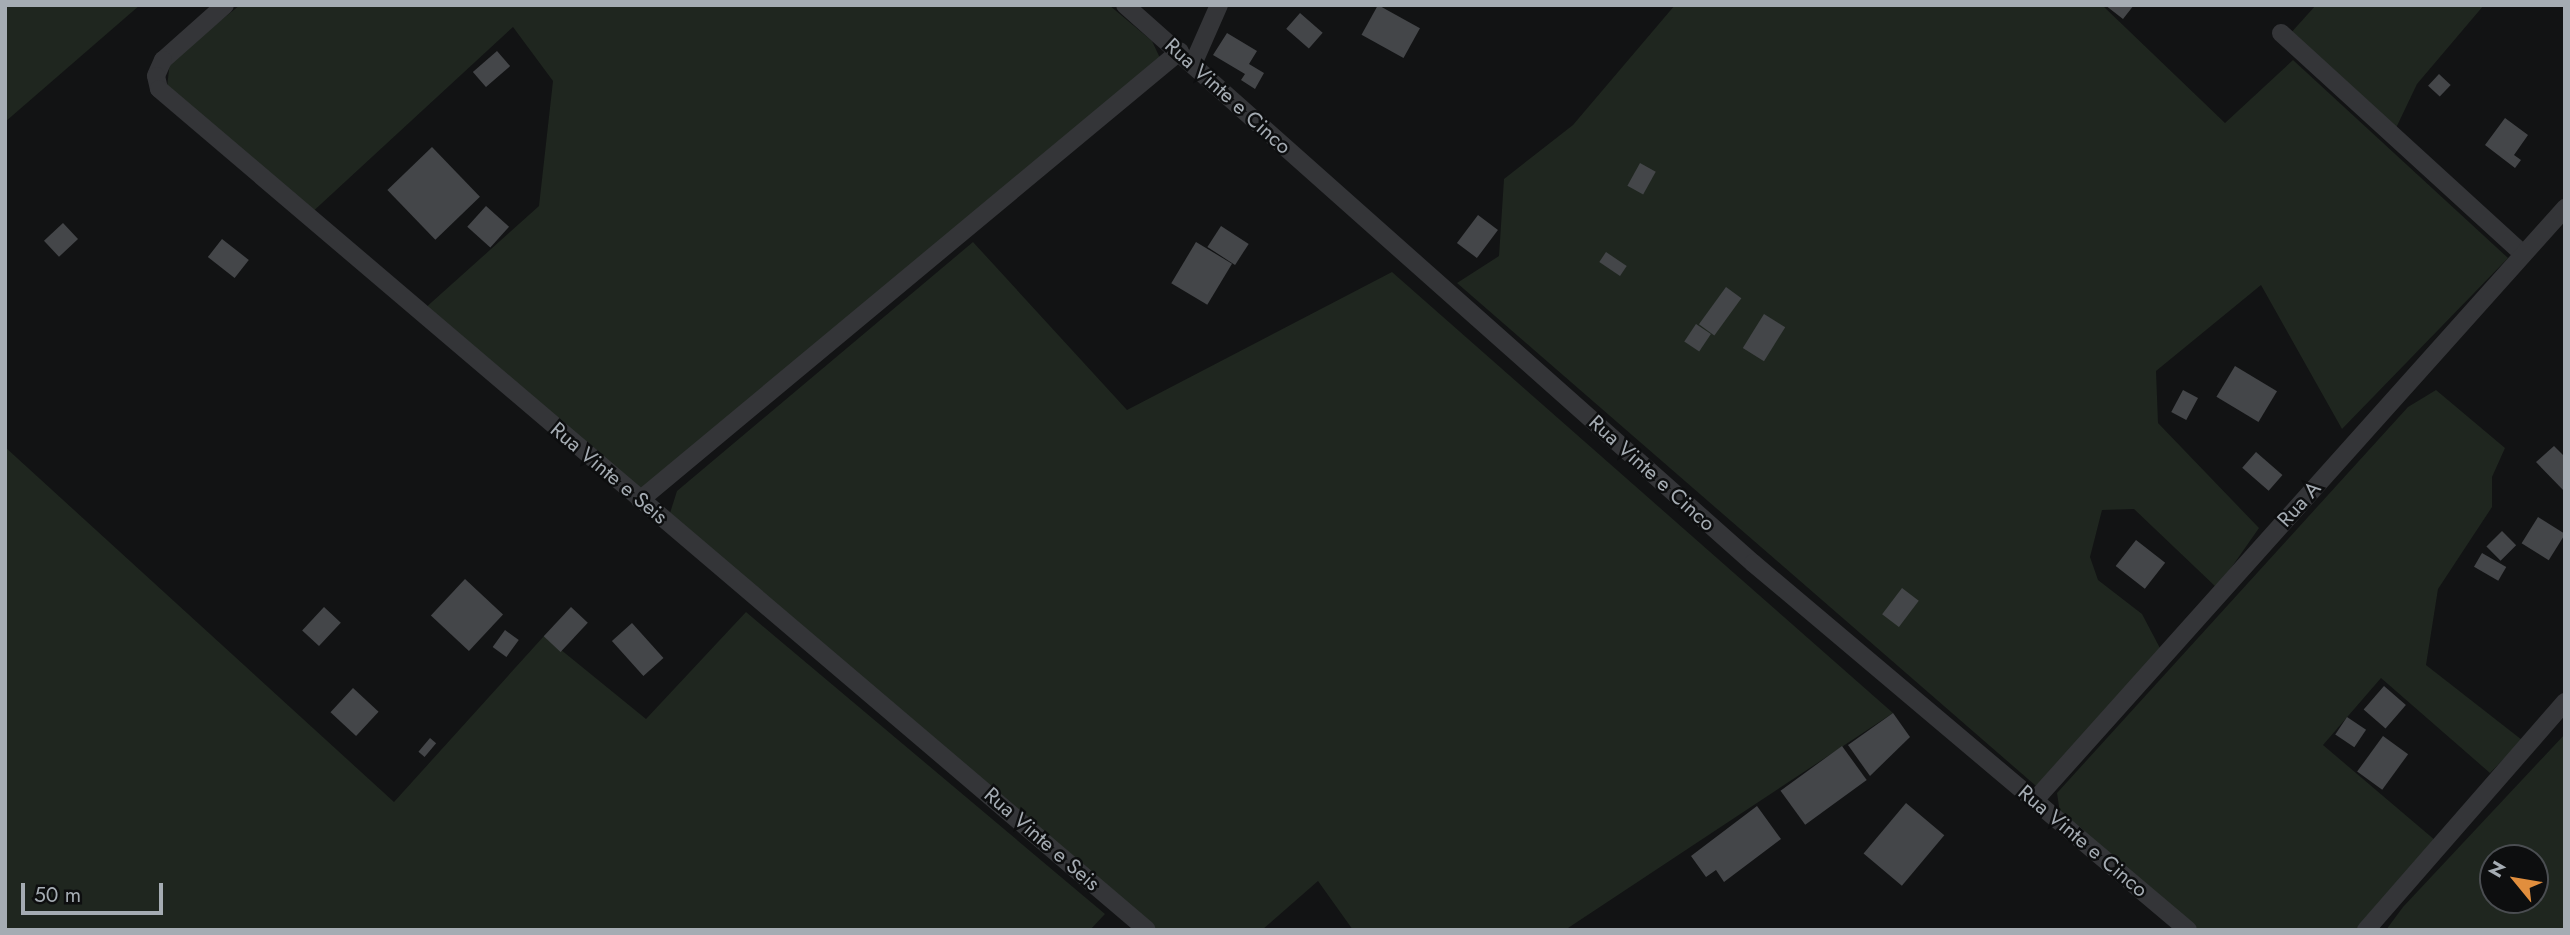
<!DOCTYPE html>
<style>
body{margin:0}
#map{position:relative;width:2570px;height:935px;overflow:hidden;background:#121314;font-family:Jost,sans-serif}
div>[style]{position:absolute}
.green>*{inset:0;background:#1f261f}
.building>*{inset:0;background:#444649;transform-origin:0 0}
.minor>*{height:18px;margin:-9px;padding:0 9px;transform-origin:9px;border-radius:9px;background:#343538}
span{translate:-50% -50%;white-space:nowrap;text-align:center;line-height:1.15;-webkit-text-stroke:5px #0d0e0f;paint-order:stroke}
.street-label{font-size:21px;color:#a5acb3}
.frame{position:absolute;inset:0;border:7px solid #a5acb3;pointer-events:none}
.north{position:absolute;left:2479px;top:844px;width:70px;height:70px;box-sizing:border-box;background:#0d0e0f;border:2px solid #4a4d51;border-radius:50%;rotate:300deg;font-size:19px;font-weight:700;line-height:28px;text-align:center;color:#a5acb3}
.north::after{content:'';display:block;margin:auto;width:24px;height:32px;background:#e18e3d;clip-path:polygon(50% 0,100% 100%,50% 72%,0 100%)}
.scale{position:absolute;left:21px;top:883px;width:142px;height:32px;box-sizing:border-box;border:4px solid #a5acb3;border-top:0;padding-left:9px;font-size:21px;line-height:24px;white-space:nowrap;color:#a5acb3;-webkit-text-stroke:5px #0d0e0f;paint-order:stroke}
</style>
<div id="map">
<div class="green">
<i style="clip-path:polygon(5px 5px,140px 5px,5px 122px)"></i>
<i style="clip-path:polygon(240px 5px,1109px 5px,1152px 41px,1160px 58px,644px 493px,423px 310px,539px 206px,553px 81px,513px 27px,308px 216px,167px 87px,170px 61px)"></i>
<i style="clip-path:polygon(1675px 5px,2102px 5px,2225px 123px,2293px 60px,2508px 258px,2342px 429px,2261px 285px,2156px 371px,2158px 423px,2259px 528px,2217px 588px,2134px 509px,2102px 510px,2090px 557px,2098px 580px,2142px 614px,2161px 650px,2036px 786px,1457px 283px,1499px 256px,1504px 179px,1573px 125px)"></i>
<i style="clip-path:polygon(2316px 5px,2484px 5px,2417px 84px,2396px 128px,2289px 35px)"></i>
<i style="clip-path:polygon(973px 242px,1127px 410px,1392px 272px,1893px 713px,1565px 930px,1353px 930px,1318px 881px,1262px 930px,1150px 930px,670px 513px,677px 491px)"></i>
<i style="clip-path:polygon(2436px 390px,2505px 448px,2492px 477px,2492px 507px,2438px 589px,2426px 665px,2522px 740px,2490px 773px,2381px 678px,2323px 745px,2436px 841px,2360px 930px,2198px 930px,2060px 813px,2057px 793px,2408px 407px)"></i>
<i style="clip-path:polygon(5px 447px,394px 802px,544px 636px,646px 719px,746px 612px,1105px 914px,1090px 930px,5px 930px)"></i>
<i style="clip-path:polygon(evenodd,2565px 734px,2565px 930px,2386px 930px,2403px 907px,2565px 734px,2493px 858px,2535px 858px,2535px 900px,2493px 900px,2493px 858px)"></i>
</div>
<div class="building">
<i style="left:1378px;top:5px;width:48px;height:34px;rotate:29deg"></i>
<i style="clip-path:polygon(2105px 5px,2134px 5px,2123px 19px)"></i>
<i style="left:1300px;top:13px;width:30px;height:21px;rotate:41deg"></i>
<i style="clip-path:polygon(1227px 33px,1257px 51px,1249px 64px,1264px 73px,1255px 89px,1241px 80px,1245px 74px,1213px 55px)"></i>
<i style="left:497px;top:51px;width:20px;height:32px;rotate:49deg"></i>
<i style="left:2439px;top:74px;width:16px;height:16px;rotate:43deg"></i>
<i style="clip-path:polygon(2505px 118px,2528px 135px,2514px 155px,2521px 160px,2515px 168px,2485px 145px)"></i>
<i style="left:432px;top:147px;width:69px;height:62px;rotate:46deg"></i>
<i style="left:1640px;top:163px;width:18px;height:26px;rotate:29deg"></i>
<i style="left:486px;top:206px;width:31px;height:28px;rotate:42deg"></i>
<i style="left:1478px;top:215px;width:25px;height:35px;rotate:37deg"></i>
<i style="left:63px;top:223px;width:22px;height:26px;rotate:47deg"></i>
<i style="left:1221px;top:226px;width:33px;height:25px;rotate:33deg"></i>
<i style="left:222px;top:239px;width:34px;height:23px;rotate:38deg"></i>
<i style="left:1196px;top:242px;width:42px;height:48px;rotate:31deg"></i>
<i style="left:1606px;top:252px;width:25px;height:12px;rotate:34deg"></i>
<i style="left:1726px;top:287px;width:19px;height:46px;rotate:36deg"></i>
<i style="left:1764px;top:314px;width:25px;height:40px;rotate:32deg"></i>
<i style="left:1696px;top:324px;width:18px;height:21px;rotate:34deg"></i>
<i style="left:2235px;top:366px;width:49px;height:36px;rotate:31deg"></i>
<i style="left:2183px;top:390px;width:17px;height:25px;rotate:28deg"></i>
<i style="clip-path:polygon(2554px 446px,2565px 457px,2565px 492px,2536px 462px)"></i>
<i style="left:2256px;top:452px;width:35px;height:21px;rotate:41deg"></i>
<i style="left:2538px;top:517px;width:32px;height:31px;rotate:32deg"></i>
<i style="left:2502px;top:531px;width:20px;height:22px;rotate:45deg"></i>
<i style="left:2136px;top:540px;width:37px;height:33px;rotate:38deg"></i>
<i style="left:2482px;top:553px;width:28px;height:16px;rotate:30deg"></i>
<i style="left:465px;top:579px;width:52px;height:50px;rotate:43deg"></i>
<i style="left:1902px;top:588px;width:21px;height:33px;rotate:37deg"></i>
<i style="left:324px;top:607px;width:23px;height:32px;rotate:43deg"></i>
<i style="left:571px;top:607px;width:23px;height:40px;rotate:43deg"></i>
<i style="left:632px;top:623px;width:47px;height:27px;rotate:48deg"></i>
<i style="left:505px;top:630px;width:17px;height:21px;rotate:36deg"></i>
<i style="left:2384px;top:686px;width:29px;height:31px;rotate:41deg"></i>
<i style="left:353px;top:688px;width:35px;height:33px;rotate:43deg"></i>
<i style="clip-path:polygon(1893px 713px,1910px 737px,1870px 776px,1848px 745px)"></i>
<i style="left:2347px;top:717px;width:23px;height:21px;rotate:34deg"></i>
<i style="left:2383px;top:736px;width:31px;height:44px;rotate:36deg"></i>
<i style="left:430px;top:738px;width:8px;height:18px;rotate:40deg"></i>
<i style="left:1842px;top:746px;width:42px;height:76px;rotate:54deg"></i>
<i style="left:1906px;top:803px;width:50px;height:66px;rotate:40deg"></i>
<i style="clip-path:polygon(1757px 806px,1781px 839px,1724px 882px,1716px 870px,1706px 877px,1691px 856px)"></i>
</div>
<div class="minor">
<i style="left:225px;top:5px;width:83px;rotate:138.4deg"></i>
<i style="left:163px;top:60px;width:17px;rotate:114deg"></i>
<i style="left:156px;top:76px;width:13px;rotate:77deg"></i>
<i style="left:159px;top:89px;width:1297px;rotate:40.4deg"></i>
<i style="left:1125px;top:5px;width:840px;rotate:41.62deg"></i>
<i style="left:1753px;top:563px;width:569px;rotate:40.15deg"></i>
<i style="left:2281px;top:33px;width:328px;rotate:42.4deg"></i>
<i style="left:1193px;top:64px;width:64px;rotate:-66.2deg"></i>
<i style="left:640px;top:500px;width:702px;rotate:-39.74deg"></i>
<i style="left:2035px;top:800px;width:795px;rotate:-48.16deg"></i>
<i style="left:2366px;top:930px;width:303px;rotate:-48.9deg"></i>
</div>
<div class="street-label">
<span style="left:1228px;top:96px;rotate:42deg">Rua Vinte e Cinco</span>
<span style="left:609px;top:473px;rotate:40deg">Rua Vinte e Seis</span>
<span style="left:1652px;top:473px;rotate:42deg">Rua Vinte e Cinco</span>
<span style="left:2299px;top:504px;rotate:-48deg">Rua A</span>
<span style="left:1042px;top:839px;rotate:41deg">Rua Vinte e Seis</span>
<span style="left:2083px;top:841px;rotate:40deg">Rua Vinte e Cinco</span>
</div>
<div class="frame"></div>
<div class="north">N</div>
<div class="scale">50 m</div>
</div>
